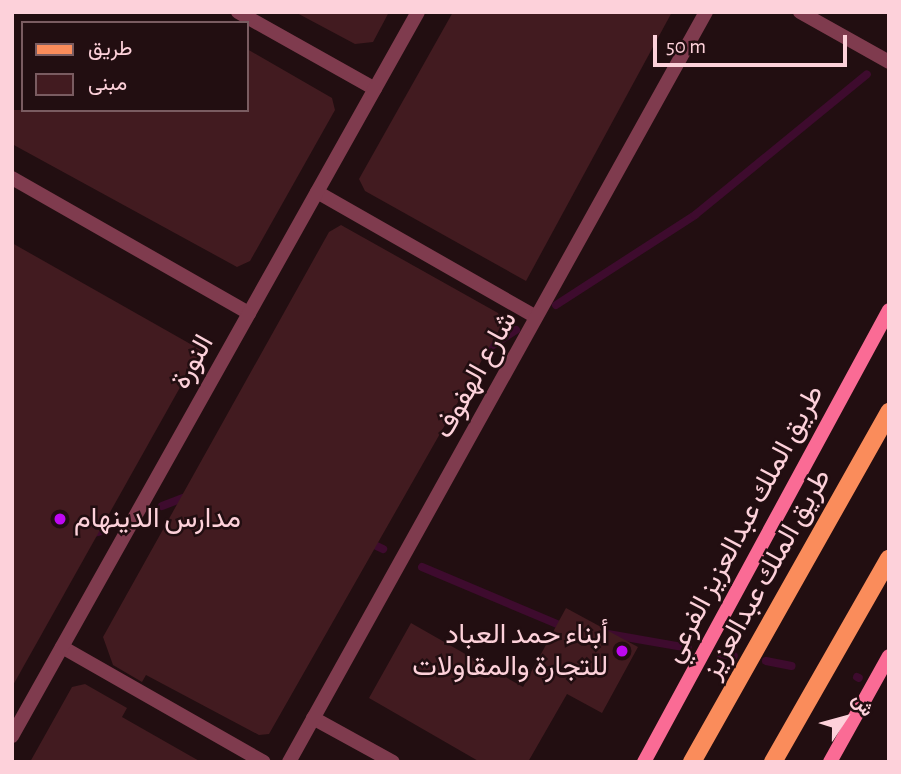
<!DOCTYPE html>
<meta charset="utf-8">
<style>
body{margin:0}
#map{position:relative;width:901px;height:774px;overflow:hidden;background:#220e11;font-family:"Alegreya Sans",Vazirmatn,sans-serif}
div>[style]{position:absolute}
.stream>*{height:8px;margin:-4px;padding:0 4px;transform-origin:4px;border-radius:4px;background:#3e0b2e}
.building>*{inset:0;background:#421b20}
.minor>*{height:14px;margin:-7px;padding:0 7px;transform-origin:7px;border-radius:7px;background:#7f3b4e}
.secondary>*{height:14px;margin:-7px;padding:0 7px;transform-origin:7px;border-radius:7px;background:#fa6b95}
.primary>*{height:18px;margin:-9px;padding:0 9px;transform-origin:9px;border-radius:9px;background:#fa8c5b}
.dots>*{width:19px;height:19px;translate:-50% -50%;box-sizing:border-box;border:4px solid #220e11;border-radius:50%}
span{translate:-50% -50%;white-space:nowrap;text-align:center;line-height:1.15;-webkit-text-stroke:5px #220e11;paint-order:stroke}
.street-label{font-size:28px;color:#fdd1da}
.poi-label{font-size:28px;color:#fdd1da}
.left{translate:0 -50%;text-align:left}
.right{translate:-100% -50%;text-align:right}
.frame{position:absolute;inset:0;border:14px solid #fdd1da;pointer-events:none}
.legend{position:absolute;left:21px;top:21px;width:228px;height:91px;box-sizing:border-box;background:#220e11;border:2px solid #7a5c61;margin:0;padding:9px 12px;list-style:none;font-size:21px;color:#fdd1da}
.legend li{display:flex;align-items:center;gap:14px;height:35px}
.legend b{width:35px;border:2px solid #7a5c61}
.north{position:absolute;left:810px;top:683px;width:70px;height:70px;-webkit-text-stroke:5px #220e11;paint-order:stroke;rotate:54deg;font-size:19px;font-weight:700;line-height:28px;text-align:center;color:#fdd1da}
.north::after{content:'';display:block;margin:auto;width:24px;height:32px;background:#fdd1da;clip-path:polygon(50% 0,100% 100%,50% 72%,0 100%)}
.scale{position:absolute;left:653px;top:35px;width:194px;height:32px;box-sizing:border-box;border:4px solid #fdd1da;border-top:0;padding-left:9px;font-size:21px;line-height:24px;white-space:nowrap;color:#fdd1da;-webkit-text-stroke:5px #220e11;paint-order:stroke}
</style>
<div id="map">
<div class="stream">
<i style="left:556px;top:305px;width:166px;rotate:-32.9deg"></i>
<i style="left:695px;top:215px;width:222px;rotate:-39.3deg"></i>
<i style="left:481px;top:353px;width:42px;rotate:-33.3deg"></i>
<i style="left:162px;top:506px;width:30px;rotate:-21deg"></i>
<i style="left:89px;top:534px;width:17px;rotate:-13deg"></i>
<i style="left:366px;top:541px;width:19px;rotate:25deg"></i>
<i style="left:422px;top:567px;width:154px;rotate:22.9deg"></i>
<i style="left:608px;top:634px;width:81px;rotate:9.9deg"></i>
<i style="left:720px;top:654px;width:14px;rotate:8deg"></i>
<i style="left:766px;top:661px;width:26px;rotate:11deg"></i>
<i style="left:857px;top:677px;width:2px;rotate:27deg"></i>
</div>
<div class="building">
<i style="clip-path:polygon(295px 12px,389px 12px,373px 42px,355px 44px)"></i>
<i style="clip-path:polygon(453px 12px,672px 12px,526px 281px,365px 191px,359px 179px)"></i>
<i style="clip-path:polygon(247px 49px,332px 98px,335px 110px,250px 261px,237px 267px,12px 144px,12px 110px,247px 110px)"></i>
<i style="clip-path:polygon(341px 225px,498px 313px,503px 323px,269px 734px,259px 735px,146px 675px,142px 682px,113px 665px,103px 637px,329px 232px)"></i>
<i style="clip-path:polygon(12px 243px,201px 350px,12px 687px)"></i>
<i style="clip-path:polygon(566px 608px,638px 647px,602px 713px,567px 694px,528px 762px,480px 762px,369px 698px,411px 623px,523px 687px)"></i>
<i style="clip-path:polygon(85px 684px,127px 708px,122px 717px,201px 762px,30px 762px,72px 687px)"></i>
</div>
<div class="minor">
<i style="left:238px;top:12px;width:157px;rotate:29.3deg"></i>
<i style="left:800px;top:12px;width:102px;rotate:29.3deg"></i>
<i style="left:12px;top:178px;width:273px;rotate:29.7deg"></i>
<i style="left:317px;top:192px;width:252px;rotate:29.7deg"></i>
<i style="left:62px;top:647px;width:232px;rotate:29.7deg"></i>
<i style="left:313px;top:718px;width:91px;rotate:28.8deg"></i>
<i style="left:12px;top:736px;width:830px;rotate:-60.72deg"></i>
<i style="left:289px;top:762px;width:858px;rotate:-60.93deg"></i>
</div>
<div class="secondary">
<i style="left:644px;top:762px;width:514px;rotate:-61.54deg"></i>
<i style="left:830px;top:762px;width:121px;rotate:-60.9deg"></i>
</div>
<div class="primary">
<i style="left:692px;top:762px;width:402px;rotate:-60.6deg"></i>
<i style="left:773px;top:762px;width:234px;rotate:-60.3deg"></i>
</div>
<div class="dots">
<i style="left:60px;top:519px;background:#bf08f2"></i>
<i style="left:622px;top:651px;background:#bf08f2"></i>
</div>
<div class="street-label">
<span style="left:193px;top:362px;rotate:-61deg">النورة</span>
<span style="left:476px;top:375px;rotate:-61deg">شارع الهفوف</span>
<span style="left:744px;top:524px;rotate:-62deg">طريق الملك عبدالعزيز الفرعي</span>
<span style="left:767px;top:574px;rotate:-61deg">طريق الملك عبدالعزيز</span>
</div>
<div class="poi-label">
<span class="left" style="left:74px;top:519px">مدارس الدينهام</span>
<span class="right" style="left:608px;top:651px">أبناء حمد العباد<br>للتجارة والمقاولات</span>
</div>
<div class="frame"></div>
<ul class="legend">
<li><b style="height:9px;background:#fa8c5b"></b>طريق</li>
<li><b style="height:19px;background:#421b20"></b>مبنى</li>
</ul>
<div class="north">ش</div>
<div class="scale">50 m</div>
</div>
